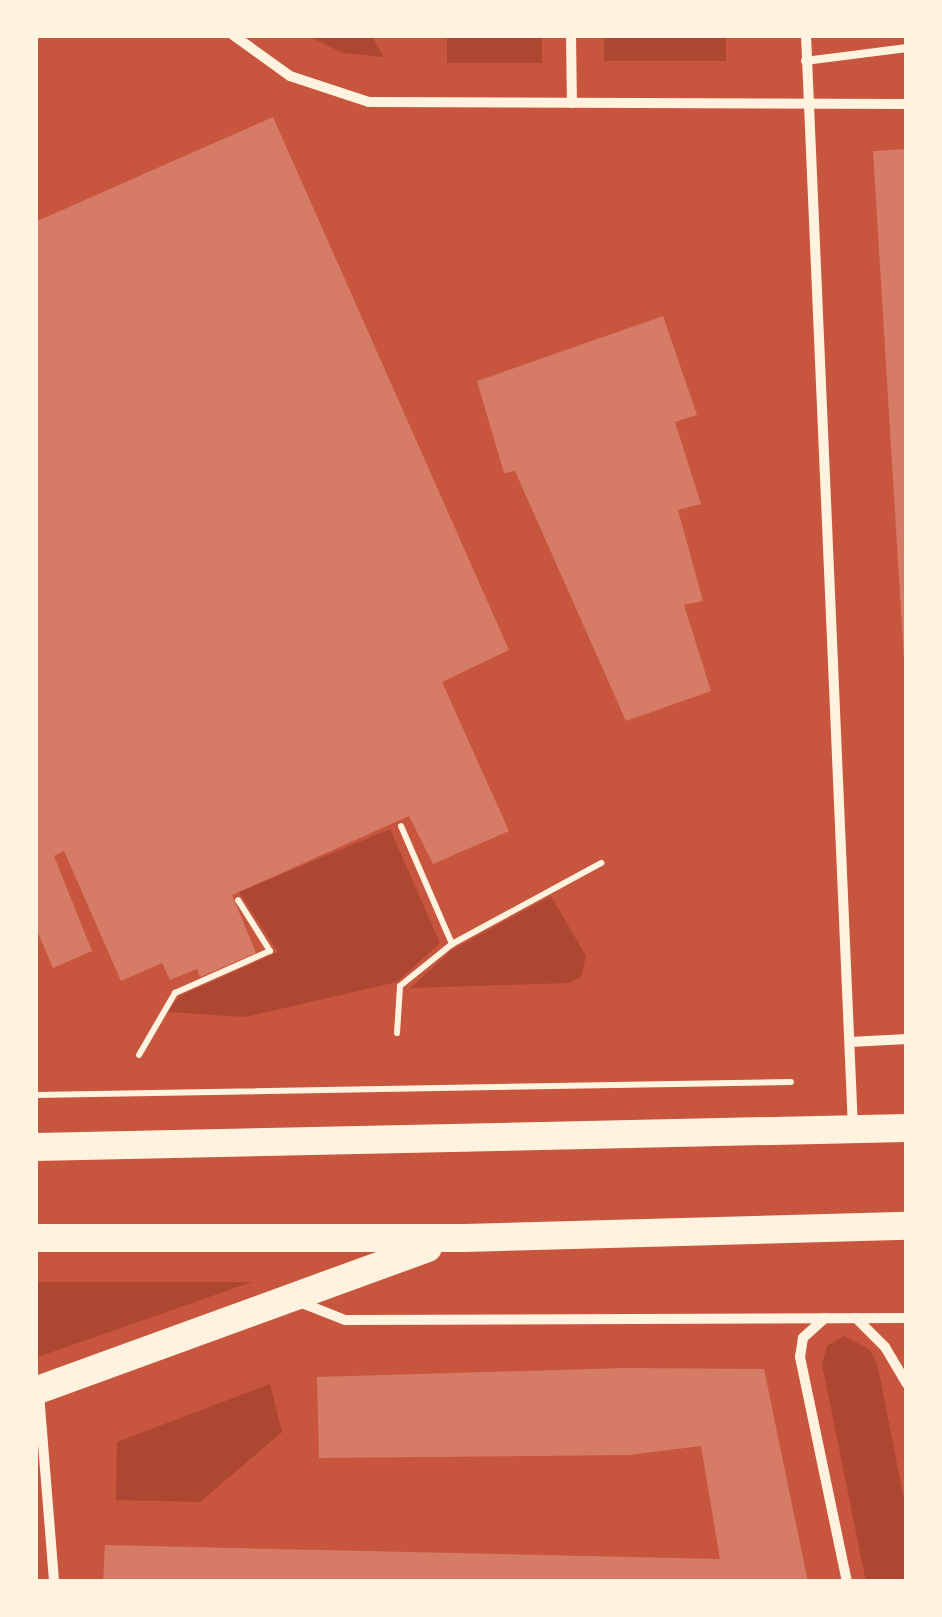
<!DOCTYPE html>
<style>
body{margin:0}
#map{position:relative;width:942px;height:1617px;overflow:hidden;background:#c8553d;font-family:Jost,sans-serif}
div>[style]{position:absolute}
.green>*{inset:0;background:#ae4732;transform-origin:0 0}
.building>*{inset:0;background:#d67c66}
.path>*{height:6px;margin:-3px;padding:0 3px;transform-origin:3px;border-radius:3px;background:#fff3e0}
.service>*{height:8px;margin:-4px;padding:0 4px;transform-origin:4px;border-radius:4px;background:#fff3e0}
.minor>*{height:10px;margin:-5px;padding:0 5px;transform-origin:5px;border-radius:5px;background:#fff3e0}
.trunk>*{height:28px;margin:-14px;padding:0 14px;transform-origin:14px;border-radius:14px;background:#fff3e0}
span{translate:-50% -50%;white-space:nowrap;text-align:center;line-height:1.15;-webkit-text-stroke:8px #fff3e0;paint-order:stroke}
.frame{position:absolute;inset:0;border:38px solid #fff3e0;pointer-events:none}
</style>
<div id="map">
<div class="green">
<i style="clip-path:polygon(306px 35px,371px 35px,384px 57px,343px 53px)"></i>
<i style="left:447px;top:35px;width:95px;height:28px"></i>
<i style="left:604px;top:35px;width:122px;height:26px"></i>
<i style="clip-path:polygon(390px 829px,440px 943px,397px 982px,245px 1017px,167px 1012px,180px 996px,278px 952px,239px 892px)"></i>
<i style="clip-path:polygon(551px 896px,586px 956px,581px 977px,569px 983px,410px 988px,452px 950px)"></i>
<i style="clip-path:polygon(35px 1282px,252px 1282px,35px 1358px)"></i>
<i style="clip-path:polygon(844px 1336px,870px 1350px,878px 1367px,907px 1515px,907px 1582px,866px 1582px,822px 1364px,827px 1346px)"></i>
<i style="clip-path:polygon(270px 1384px,282px 1432px,200px 1502px,116px 1500px,117px 1442px)"></i>
</div>
<div class="building">
<i style="clip-path:polygon(273px 117px,509px 650px,442px 682px,509px 831px,433px 864px,409px 816px,232px 895px,256px 953px,200px 977px,197px 969px,170px 980px,162px 963px,121px 981px,64px 851px,54px 856px,92px 951px,53px 968px,35px 926px,35px 222px)"></i>
<i style="clip-path:polygon(907px 149px,907px 660px,904px 660px,873px 151px)"></i>
<i style="clip-path:polygon(663px 316px,697px 415px,675px 422px,701px 504px,678px 510px,703px 601px,684px 605px,711px 691px,626px 721px,515px 471px,504px 473px,477px 381px)"></i>
<i style="clip-path:polygon(625px 1368px,764px 1369px,808px 1582px,103px 1582px,105px 1545px,720px 1559px,701px 1446px,629px 1455px,319px 1458px,317px 1377px)"></i>
</div>
<div class="path">
<i style="left:401px;top:826px;width:129px;rotate:66.6deg"></i>
<i style="left:397px;top:1033px;width:47px;rotate:-86.3deg"></i>
<i style="left:400px;top:986px;width:67px;rotate:-38.9deg"></i>
<i style="left:452px;top:944px;width:170px;rotate:-28.5deg"></i>
<i style="left:139px;top:1055px;width:72px;rotate:-59.9deg"></i>
<i style="left:175px;top:993px;width:104px;rotate:-23.9deg"></i>
<i style="left:270px;top:951px;width:60px;rotate:-122.1deg"></i>
<i style="left:35px;top:1095px;width:756px;rotate:-0.99deg"></i>
</div>
<div class="service">
<i style="left:805px;top:61px;width:103px;rotate:-7.3deg"></i>
</div>
<div class="minor">
<i style="left:233px;top:35px;width:70px;rotate:35.7deg"></i>
<i style="left:290px;top:76px;width:83px;rotate:18.2deg"></i>
<i style="left:369px;top:102px;width:538px;rotate:0.21deg"></i>
<i style="left:571px;top:35px;width:68px;rotate:89.2deg"></i>
<i style="left:806px;top:35px;width:1095px;rotate:87.54deg"></i>
<i style="left:850px;top:1042px;width:57px;rotate:-3deg"></i>
<i style="left:297px;top:1301px;width:52px;rotate:21.6deg"></i>
<i style="left:345px;top:1320px;width:562px;rotate:-0.2deg"></i>
<i style="left:825px;top:1318px;width:30px;rotate:138deg"></i>
<i style="left:803px;top:1338px;width:19px;rotate:99deg"></i>
<i style="left:800px;top:1357px;width:230px;rotate:78.2deg"></i>
<i style="left:856px;top:1318px;width:41px;rotate:45deg"></i>
<i style="left:885px;top:1347px;width:43px;rotate:59.3deg"></i>
<i style="left:39px;top:1394px;width:189px;rotate:85.4deg"></i>
</div>
<div class="trunk">
<i style="left:35px;top:1147px;width:872px;rotate:-1.25deg"></i>
<i style="left:35px;top:1238px;width:430px"></i>
<i style="left:465px;top:1238px;width:442px;rotate:-1.6deg"></i>
<i style="left:35px;top:1391px;width:418px;rotate:-20deg"></i>
</div>
<div class="frame"></div>
</div>
